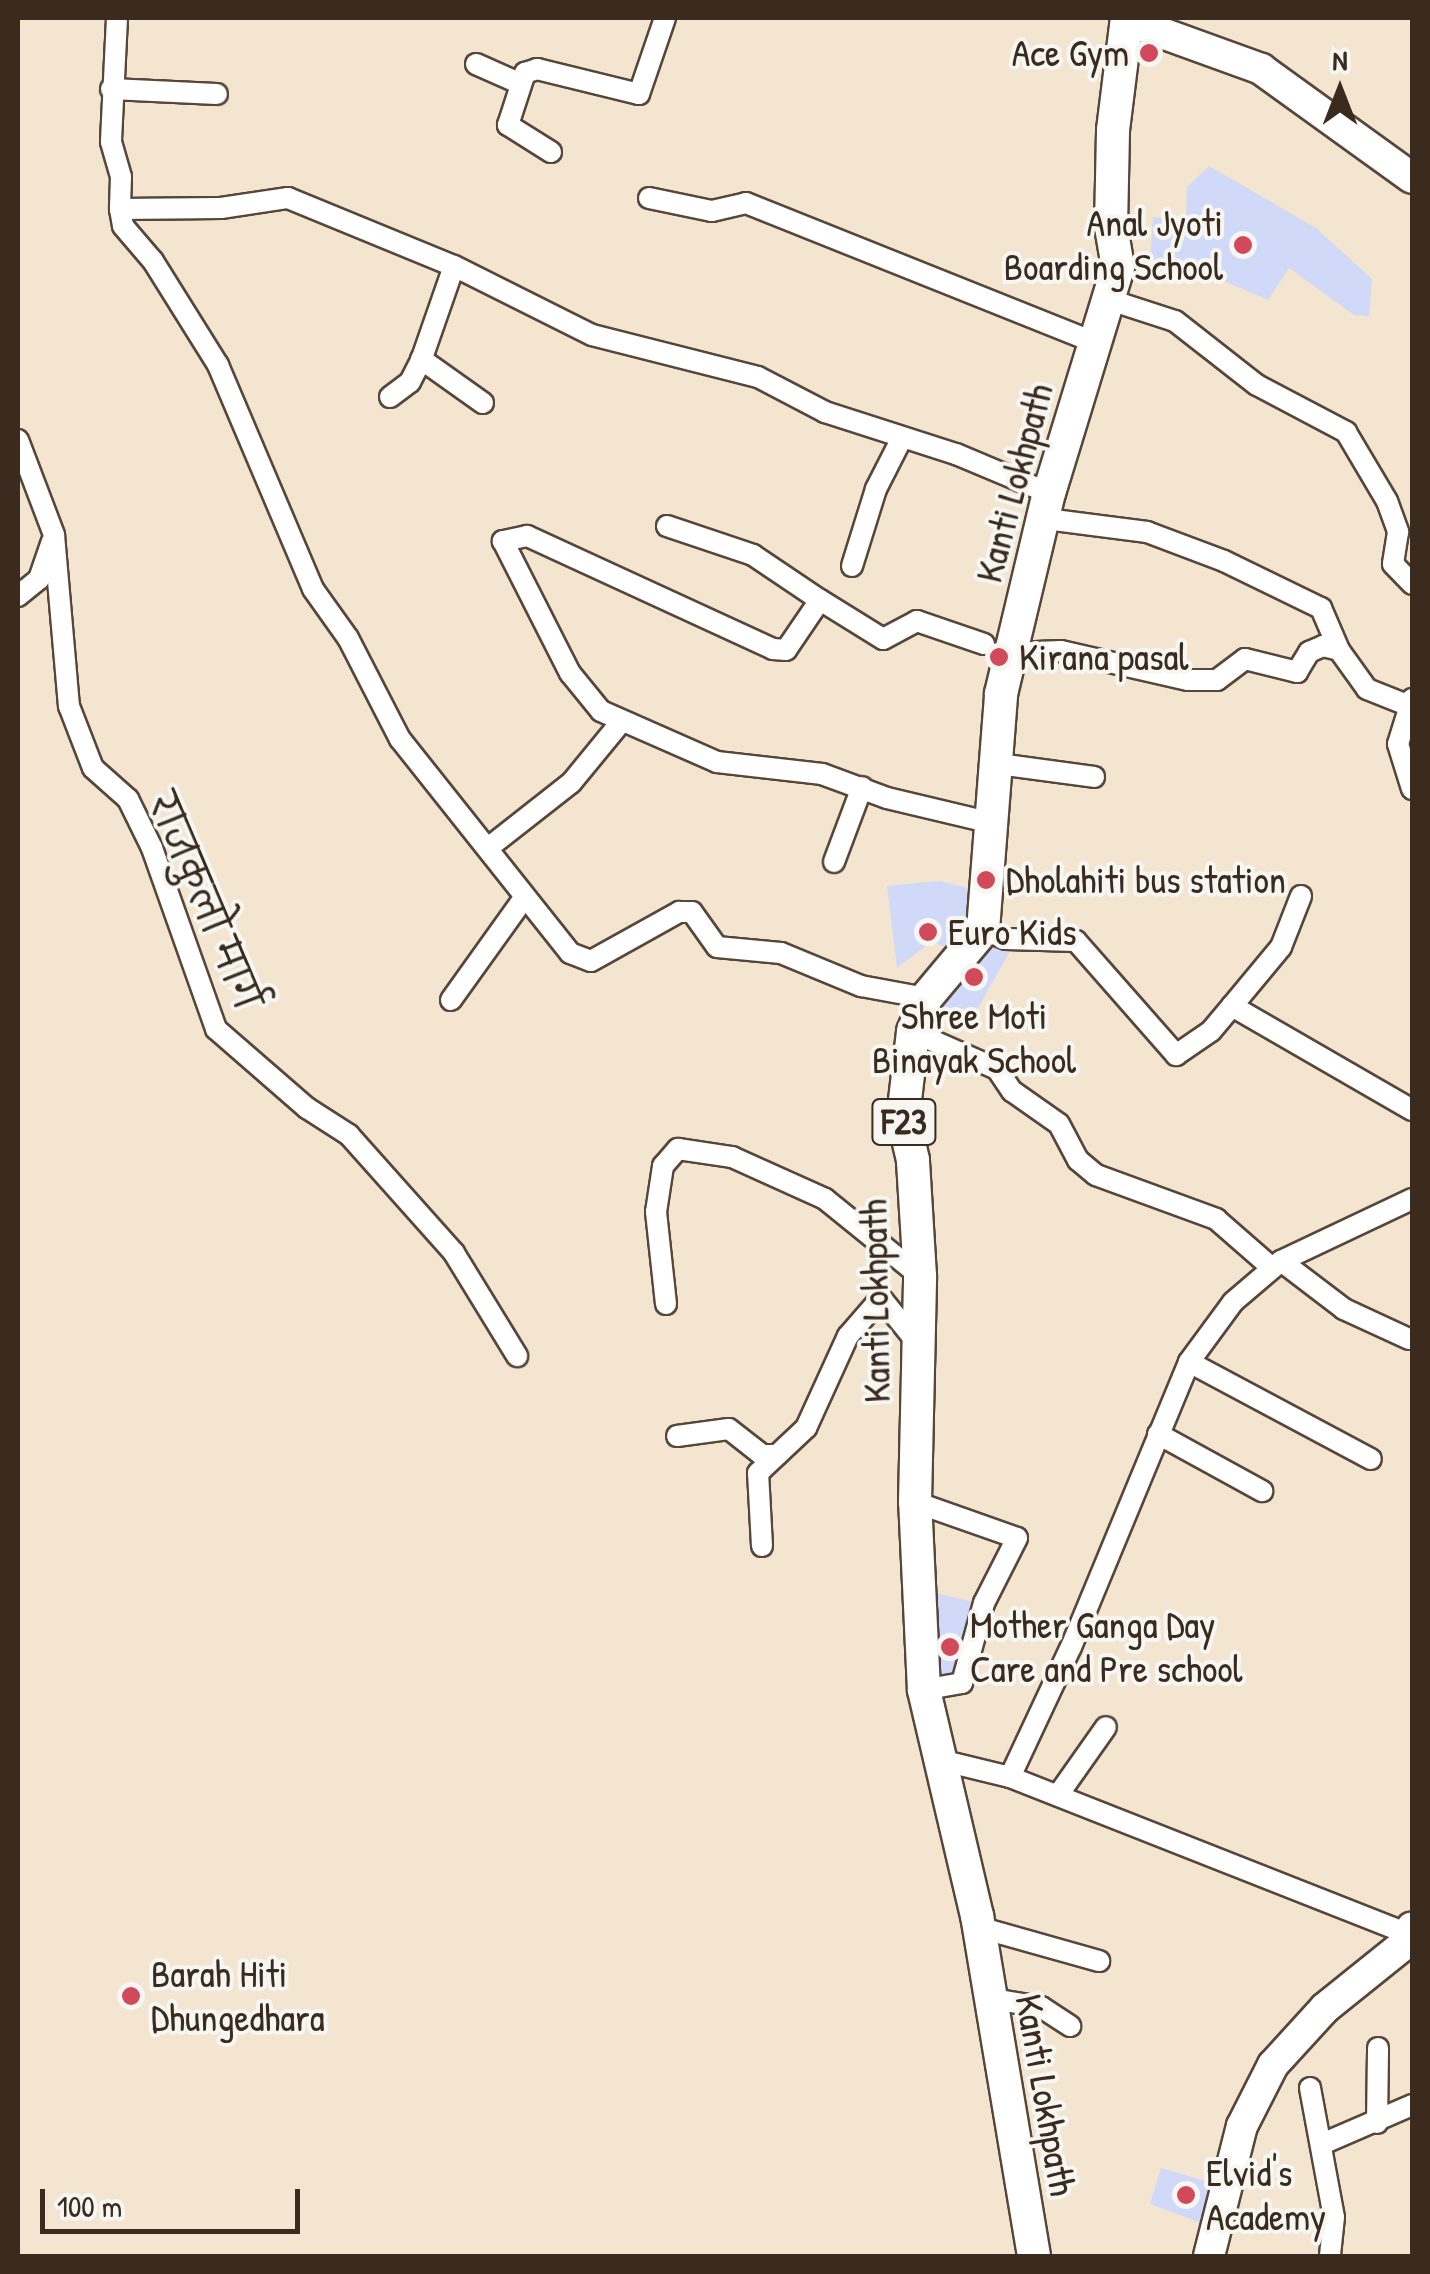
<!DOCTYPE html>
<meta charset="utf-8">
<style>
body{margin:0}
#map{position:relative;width:1430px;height:2274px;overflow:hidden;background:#f3e5cf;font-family:"Patrick Hand","Playpen Sans Deva",sans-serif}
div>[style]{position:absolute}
.built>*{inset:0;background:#d1d9f9}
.roads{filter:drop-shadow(2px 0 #574639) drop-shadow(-2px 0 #574639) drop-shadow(0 2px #574639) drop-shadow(0 -2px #574639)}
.street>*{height:20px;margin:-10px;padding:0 10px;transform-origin:10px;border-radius:10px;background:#fff}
.secondary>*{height:30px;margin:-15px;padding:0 15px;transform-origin:15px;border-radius:15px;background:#fff}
.primary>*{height:32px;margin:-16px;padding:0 16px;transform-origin:16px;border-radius:16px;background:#fff}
.dots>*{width:28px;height:28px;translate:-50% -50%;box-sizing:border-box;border:5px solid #f6f6f2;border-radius:50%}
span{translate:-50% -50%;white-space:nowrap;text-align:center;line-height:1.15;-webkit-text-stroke:8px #f6f6f2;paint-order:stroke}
.shield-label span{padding:2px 8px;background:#f6f6f2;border:2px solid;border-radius:8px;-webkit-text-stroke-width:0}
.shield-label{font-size:35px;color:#3b2a1e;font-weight:700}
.poi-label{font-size:38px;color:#3b2a1e}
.right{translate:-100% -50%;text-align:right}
.left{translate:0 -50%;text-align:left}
.street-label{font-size:38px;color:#3b2a1e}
.frame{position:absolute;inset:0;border:20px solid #3b2a1e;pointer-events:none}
.north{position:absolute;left:1290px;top:40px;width:100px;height:100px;-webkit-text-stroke:8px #f6f6f2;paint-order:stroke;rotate:0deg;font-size:28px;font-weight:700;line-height:40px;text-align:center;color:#3b2a1e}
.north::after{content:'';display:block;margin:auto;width:35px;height:45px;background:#3b2a1e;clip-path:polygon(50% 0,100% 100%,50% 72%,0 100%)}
.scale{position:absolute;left:40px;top:2189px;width:260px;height:45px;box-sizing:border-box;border:5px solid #3b2a1e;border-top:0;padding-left:12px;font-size:30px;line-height:35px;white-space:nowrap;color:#3b2a1e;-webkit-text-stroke:8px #f6f6f2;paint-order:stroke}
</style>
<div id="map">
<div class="built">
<i style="clip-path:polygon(1209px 166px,1316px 228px,1372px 279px,1369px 316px,1354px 315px,1289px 268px,1268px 300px,1184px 264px,1150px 262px,1153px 217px,1186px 221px,1187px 187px)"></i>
<i style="clip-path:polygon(940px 881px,983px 892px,972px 922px,949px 948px,931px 942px,897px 968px,887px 886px)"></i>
<i style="clip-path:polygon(991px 937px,1010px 951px,968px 1026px,932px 1004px)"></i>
<i style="clip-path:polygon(930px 1592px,978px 1603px,961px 1679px,938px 1677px)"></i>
<i style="clip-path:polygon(1161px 2168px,1223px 2186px,1207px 2225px,1150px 2204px)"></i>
</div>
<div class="roads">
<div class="street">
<i style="left:117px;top:18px;width:124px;rotate:92.8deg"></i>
<i style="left:111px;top:142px;width:36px;rotate:74deg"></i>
<i style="left:121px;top:177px;width:32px;rotate:92deg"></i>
<i style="left:120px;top:209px;width:101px;rotate:-0.6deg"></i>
<i style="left:221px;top:208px;width:68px;rotate:-8.5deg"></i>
<i style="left:288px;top:198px;width:179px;rotate:22.3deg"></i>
<i style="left:454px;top:266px;width:154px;rotate:26.6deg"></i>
<i style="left:592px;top:335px;width:171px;rotate:14.2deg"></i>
<i style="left:758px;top:377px;width:76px;rotate:27.6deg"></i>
<i style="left:825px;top:412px;width:138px;rotate:17.8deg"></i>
<i style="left:956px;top:454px;width:101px;rotate:22.8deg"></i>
<i style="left:476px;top:64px;width:49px;rotate:24deg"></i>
<i style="left:111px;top:89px;width:106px;rotate:2.7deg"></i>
<i style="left:551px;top:152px;width:51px;rotate:-147.9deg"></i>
<i style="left:508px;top:125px;width:55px;rotate:-71.9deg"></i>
<i style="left:525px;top:73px;width:13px;rotate:-18deg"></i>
<i style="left:537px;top:69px;width:105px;rotate:13.8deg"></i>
<i style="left:639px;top:94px;width:80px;rotate:-71.1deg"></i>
<i style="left:649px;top:198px;width:64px;rotate:11.7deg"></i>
<i style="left:712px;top:211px;width:35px;rotate:-13deg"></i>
<i style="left:746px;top:203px;width:375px;rotate:21.8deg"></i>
<i style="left:120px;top:209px;width:17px;rotate:80deg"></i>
<i style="left:123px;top:226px;width:46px;rotate:49.4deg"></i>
<i style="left:153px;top:261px;width:123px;rotate:58deg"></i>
<i style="left:218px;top:365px;width:243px;rotate:67deg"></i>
<i style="left:313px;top:589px;width:60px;rotate:54.5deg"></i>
<i style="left:348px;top:638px;width:114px;rotate:62.8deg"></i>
<i style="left:400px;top:739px;width:273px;rotate:51.5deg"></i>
<i style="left:570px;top:953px;width:22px;rotate:21deg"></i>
<i style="left:591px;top:961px;width:101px;rotate:-29.1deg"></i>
<i style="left:679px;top:912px;width:13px"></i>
<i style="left:692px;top:912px;width:43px;rotate:54.5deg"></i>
<i style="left:717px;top:947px;width:64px;rotate:5.4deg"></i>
<i style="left:781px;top:953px;width:87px;rotate:22.4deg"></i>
<i style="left:861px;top:986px;width:66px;rotate:10.5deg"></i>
<i style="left:1110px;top:300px;width:68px;rotate:17.9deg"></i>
<i style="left:1175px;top:321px;width:104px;rotate:38deg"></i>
<i style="left:1257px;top:385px;width:101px;rotate:27.8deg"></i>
<i style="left:1346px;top:432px;width:80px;rotate:59.3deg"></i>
<i style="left:1387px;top:501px;width:33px;rotate:70deg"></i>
<i style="left:1398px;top:532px;width:32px;rotate:99deg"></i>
<i style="left:1393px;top:564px;width:28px;rotate:46deg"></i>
<i style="left:421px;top:359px;width:76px;rotate:35.4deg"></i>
<i style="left:390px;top:397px;width:25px;rotate:-37deg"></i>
<i style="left:410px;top:382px;width:27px;rotate:-63deg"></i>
<i style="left:422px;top:358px;width:97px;rotate:-70.8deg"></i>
<i style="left:18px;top:440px;width:102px;rotate:69.2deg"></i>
<i style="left:54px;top:535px;width:172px;rotate:85deg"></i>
<i style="left:69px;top:706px;width:66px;rotate:68.8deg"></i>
<i style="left:93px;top:768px;width:47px;rotate:41.5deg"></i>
<i style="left:128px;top:799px;width:55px;rotate:63.9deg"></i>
<i style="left:152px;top:848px;width:192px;rotate:70.5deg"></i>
<i style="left:216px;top:1029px;width:121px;rotate:41deg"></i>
<i style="left:307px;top:1108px;width:50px;rotate:32.7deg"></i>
<i style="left:349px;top:1135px;width:158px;rotate:48.3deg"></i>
<i style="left:454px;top:1253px;width:121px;rotate:58.5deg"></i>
<i style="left:1046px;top:519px;width:102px;rotate:7.3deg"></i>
<i style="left:1147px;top:532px;width:82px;rotate:20.6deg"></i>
<i style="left:1224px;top:561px;width:108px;rotate:25.9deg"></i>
<i style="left:1321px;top:608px;width:46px;rotate:66.8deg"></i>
<i style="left:667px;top:526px;width:91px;rotate:18.6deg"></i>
<i style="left:753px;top:555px;width:81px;rotate:33.9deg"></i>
<i style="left:852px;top:566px;width:81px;rotate:-72.7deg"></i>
<i style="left:876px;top:489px;width:55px;rotate:-63deg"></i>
<i style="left:18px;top:596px;width:27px;rotate:-39deg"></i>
<i style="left:39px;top:579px;width:39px;rotate:-71deg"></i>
<i style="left:984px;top:644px;width:71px;rotate:-161.1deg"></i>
<i style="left:917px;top:621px;width:38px;rotate:152deg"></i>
<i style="left:883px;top:639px;width:74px;rotate:-148.2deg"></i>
<i style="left:820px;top:600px;width:60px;rotate:124.2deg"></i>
<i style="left:786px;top:650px;width:13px;rotate:-176deg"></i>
<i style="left:773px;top:649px;width:271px;rotate:-155.3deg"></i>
<i style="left:527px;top:536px;width:25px;rotate:168deg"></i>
<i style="left:503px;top:541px;width:148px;rotate:63.1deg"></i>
<i style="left:570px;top:673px;width:49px;rotate:50.8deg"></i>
<i style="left:601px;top:711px;width:127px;rotate:23.7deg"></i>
<i style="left:717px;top:762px;width:106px;rotate:6.5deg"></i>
<i style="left:822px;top:774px;width:69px;rotate:20.3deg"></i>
<i style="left:887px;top:798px;width:108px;rotate:13.4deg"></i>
<i style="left:1011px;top:653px;width:50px;rotate:-2.3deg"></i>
<i style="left:1061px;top:651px;width:130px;rotate:12.9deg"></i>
<i style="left:1188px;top:680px;width:29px"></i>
<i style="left:1217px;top:680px;width:35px;rotate:-37deg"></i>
<i style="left:1245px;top:659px;width:54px;rotate:14deg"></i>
<i style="left:1297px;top:672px;width:23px;rotate:-59deg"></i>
<i style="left:1309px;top:652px;width:15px;rotate:-23deg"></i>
<i style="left:1323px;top:646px;width:16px;rotate:14deg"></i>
<i style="left:1339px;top:650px;width:48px;rotate:54.3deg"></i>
<i style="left:1367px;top:689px;width:48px;rotate:21.8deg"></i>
<i style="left:1412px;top:699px;width:47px;rotate:107.3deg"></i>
<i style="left:1398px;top:744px;width:47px;rotate:72.7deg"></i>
<i style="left:991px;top:763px;width:104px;rotate:7.7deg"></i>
<i style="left:488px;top:848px;width:105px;rotate:-38.1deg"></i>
<i style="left:571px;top:783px;width:80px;rotate:-50.6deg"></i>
<i style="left:834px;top:862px;width:80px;rotate:-69.5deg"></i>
<i style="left:1301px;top:896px;width:55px;rotate:111.4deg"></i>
<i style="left:1281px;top:947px;width:77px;rotate:129.7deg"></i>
<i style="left:1232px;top:1006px;width:208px;rotate:30deg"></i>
<i style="left:983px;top:930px;width:25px;rotate:21deg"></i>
<i style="left:1006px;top:939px;width:70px;rotate:1.6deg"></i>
<i style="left:1076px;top:941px;width:152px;rotate:48.7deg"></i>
<i style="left:1176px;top:1055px;width:42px;rotate:-34.4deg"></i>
<i style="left:1211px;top:1031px;width:33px;rotate:-50deg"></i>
<i style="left:451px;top:1000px;width:125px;rotate:-54.4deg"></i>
<i style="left:913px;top:1032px;width:92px;rotate:23.8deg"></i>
<i style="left:997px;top:1069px;width:27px;rotate:56deg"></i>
<i style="left:1012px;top:1091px;width:57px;rotate:35.1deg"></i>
<i style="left:1059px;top:1124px;width:41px;rotate:62.2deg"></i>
<i style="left:1078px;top:1160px;width:23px;rotate:40deg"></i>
<i style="left:1096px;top:1175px;width:128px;rotate:20.1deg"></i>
<i style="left:1216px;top:1219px;width:73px;rotate:41.1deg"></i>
<i style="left:666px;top:1304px;width:93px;rotate:-96.2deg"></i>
<i style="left:656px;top:1212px;width:47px;rotate:-81.3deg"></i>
<i style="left:663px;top:1166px;width:23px;rotate:-49deg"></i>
<i style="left:678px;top:1149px;width:55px;rotate:8.4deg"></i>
<i style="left:732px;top:1157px;width:102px;rotate:24.3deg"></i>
<i style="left:825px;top:1199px;width:122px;rotate:39deg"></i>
<i style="left:1409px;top:1339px;width:72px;rotate:-155.2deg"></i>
<i style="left:1344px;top:1309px;width:79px;rotate:-142.7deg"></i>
<i style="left:1281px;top:1261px;width:145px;rotate:-25.3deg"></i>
<i style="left:1189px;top:1362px;width:206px;rotate:28.1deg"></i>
<i style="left:1158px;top:1434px;width:119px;rotate:28.7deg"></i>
<i style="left:677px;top:1436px;width:52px;rotate:-7.7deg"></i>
<i style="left:729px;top:1429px;width:42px;rotate:38.2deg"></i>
<i style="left:762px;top:1455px;width:15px"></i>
<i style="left:915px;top:1502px;width:108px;rotate:19.4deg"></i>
<i style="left:1017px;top:1538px;width:73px;rotate:116.9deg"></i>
<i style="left:984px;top:1603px;width:83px;rotate:105.4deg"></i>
<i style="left:962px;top:1683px;width:39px;rotate:170deg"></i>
<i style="left:762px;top:1546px;width:73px;rotate:-93.1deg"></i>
<i style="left:758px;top:1473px;width:66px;rotate:-43.2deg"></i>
<i style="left:806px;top:1428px;width:101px;rotate:-65.5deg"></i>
<i style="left:848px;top:1336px;width:50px;rotate:-49deg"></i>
<i style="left:881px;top:1298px;width:55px;rotate:50.9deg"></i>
<i style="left:940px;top:1760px;width:72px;rotate:13.7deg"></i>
<i style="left:1010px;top:1777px;width:144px;rotate:-64.9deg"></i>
<i style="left:1071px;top:1647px;width:308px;rotate:-67.5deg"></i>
<i style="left:1189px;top:1362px;width:74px;rotate:-53.7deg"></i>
<i style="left:1233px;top:1302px;width:63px;rotate:-40.5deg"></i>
<i style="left:1010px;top:1777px;width:429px;rotate:21.5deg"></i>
<i style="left:1058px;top:1795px;width:83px;rotate:-54.8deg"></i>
<i style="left:978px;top:1927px;width:126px;rotate:15.7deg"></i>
<i style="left:987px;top:1998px;width:55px;rotate:9.5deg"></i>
<i style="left:1041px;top:2007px;width:35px;rotate:33deg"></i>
<i style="left:1310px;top:2088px;width:131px;rotate:79.5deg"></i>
<i style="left:1334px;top:2217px;width:39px;rotate:96deg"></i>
<i style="left:1377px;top:2123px;width:75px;rotate:-89.2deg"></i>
<i style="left:1322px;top:2144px;width:98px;rotate:-23.4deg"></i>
</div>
<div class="secondary">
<i style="left:1126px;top:20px;width:144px;rotate:19.9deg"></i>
<i style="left:1261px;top:69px;width:186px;rotate:35.8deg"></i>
<i style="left:1209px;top:2256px;width:134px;rotate:-75.8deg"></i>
<i style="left:1242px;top:2126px;width:68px;rotate:-63.1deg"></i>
<i style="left:1273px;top:2065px;width:77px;rotate:-47.6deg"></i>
<i style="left:1325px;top:2008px;width:99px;rotate:-38.8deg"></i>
<i style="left:1402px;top:1946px;width:21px;rotate:-62deg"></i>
</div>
<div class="primary">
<i style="left:1034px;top:2256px;width:345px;rotate:-99.5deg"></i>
<i style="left:977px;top:1916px;width:232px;rotate:-103.2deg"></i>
<i style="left:924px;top:1690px;width:188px;rotate:-92.7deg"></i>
<i style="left:915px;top:1502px;width:226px;rotate:-88.7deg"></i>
<i style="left:920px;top:1276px;width:116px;rotate:-93.5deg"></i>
<i style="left:913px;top:1160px;width:44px;rotate:-103.1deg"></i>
<i style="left:903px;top:1117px;width:86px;rotate:-83.3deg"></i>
<i style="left:913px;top:1032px;width:36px;rotate:-69deg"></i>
<i style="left:926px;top:998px;width:89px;rotate:-50deg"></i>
<i style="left:983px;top:930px;width:237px;rotate:-85.6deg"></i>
<i style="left:1001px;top:694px;width:207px;rotate:-76.6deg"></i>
<i style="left:1049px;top:493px;width:236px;rotate:-73deg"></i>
<i style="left:1118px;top:267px;width:41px;rotate:-99.9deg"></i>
<i style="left:1111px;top:227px;width:97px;rotate:-88.8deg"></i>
<i style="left:1113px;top:130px;width:113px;rotate:-82.9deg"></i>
</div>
</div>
<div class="dots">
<i style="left:1149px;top:53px;background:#d1495b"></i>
<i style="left:1243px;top:245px;background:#d1495b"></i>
<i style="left:999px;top:657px;background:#d1495b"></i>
<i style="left:986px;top:880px;background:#d1495b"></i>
<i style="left:928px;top:932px;background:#d1495b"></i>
<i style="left:974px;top:977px;background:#d1495b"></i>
<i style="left:950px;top:1647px;background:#d1495b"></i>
<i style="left:131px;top:1996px;background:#d1495b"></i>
<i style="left:1186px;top:2195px;background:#d1495b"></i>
</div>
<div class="shield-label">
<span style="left:904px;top:1122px">F23</span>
</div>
<div class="poi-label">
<span class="right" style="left:1129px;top:53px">Ace Gym</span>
<span class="right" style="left:1223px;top:245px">Anal Jyoti<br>Boarding School</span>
<span class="left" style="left:1019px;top:657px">Kirana pasal</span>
<span class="left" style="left:1006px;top:880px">Dholahiti bus station</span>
<span class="left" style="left:948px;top:932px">Euro Kids</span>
<span style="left:974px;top:1038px">Shree Moti<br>Binayak School</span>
<span class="left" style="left:970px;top:1647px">Mother Ganga Day<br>Care and Pre school</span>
<span class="left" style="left:151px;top:1996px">Barah Hiti<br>Dhungedhara</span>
<span class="left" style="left:1206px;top:2195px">Elvid's<br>Academy</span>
</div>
<div class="street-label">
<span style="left:1014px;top:483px;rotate:-75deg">Kanti Lokhpath</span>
<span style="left:205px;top:901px;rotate:67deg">राजकुलो मार्ग</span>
<span style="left:875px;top:1301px;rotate:-91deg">Kanti Lokhpath</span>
<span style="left:1046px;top:2095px;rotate:80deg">Kanti Lokhpath</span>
</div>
<div class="frame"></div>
<div class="north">N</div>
<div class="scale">100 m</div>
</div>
